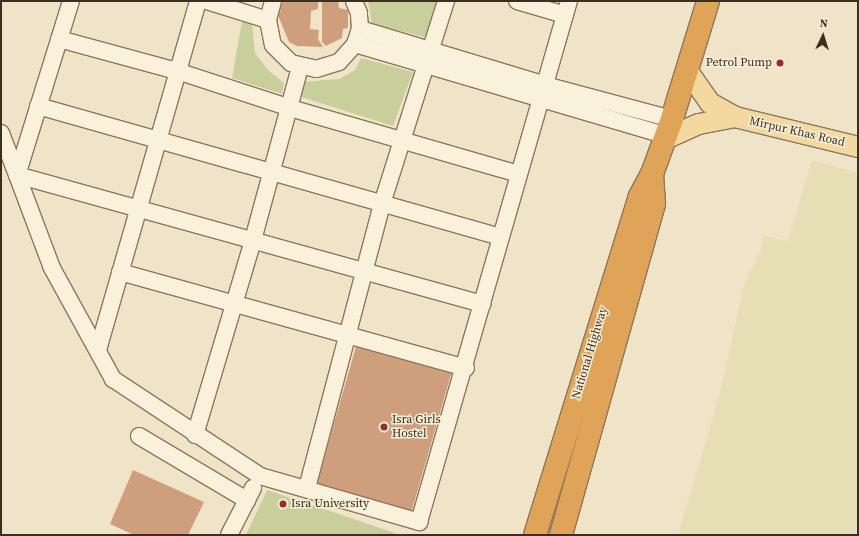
<!DOCTYPE html>
<style>
body{margin:0}
#map{position:relative;width:859px;height:536px;overflow:hidden;background:#f0e4c8;font-family:"Source Serif 4",serif}
div>[style]{position:absolute}
.farmland>*{inset:0;background:#e6deb5}
.green>*{inset:0;background:#c9cf9b}
.building>*{inset:0;background:#cf9f7d;transform-origin:0 0}
.roads{filter:drop-shadow(1px 0 #8d765c) drop-shadow(-1px 0 #8d765c) drop-shadow(0 1px #8d765c) drop-shadow(0 -1px #8d765c)}
.minor>*{height:16px;margin:-8px;padding:0 8px;transform-origin:8px;border-radius:8px;background:#faf1dc}
.major>*{height:20px;margin:-10px;padding:0 10px;transform-origin:10px;border-radius:10px;background:#f3d9a0}
.highway>*{height:22px;margin:-11px;padding:0 11px;transform-origin:11px;border-radius:11px;background:#e0a458}
.dots>*{width:11px;height:11px;translate:-50% -50%;box-sizing:border-box;border:2px solid #f7eed8;border-radius:50%}
span{translate:-50% -50%;white-space:nowrap;text-align:center;line-height:1.15;-webkit-text-stroke:3px #f7eed8;paint-order:stroke}
.poi-label{font-size:12px;color:#3d2e20}
.right{translate:-100% -50%;text-align:right}
.left{translate:0 -50%;text-align:left}
.street-label{font-size:12px;color:#3d2e20}
.frame{position:absolute;inset:0;border:2px solid #3d2e20;pointer-events:none}
.north{position:absolute;left:803px;top:16px;width:40px;height:40px;-webkit-text-stroke:3px #f7eed8;paint-order:stroke;rotate:4deg;font-size:11px;font-weight:700;line-height:16px;text-align:center;color:#3d2e20}
.north::after{content:'';display:block;margin:auto;width:14px;height:18px;background:#3d2e20;clip-path:polygon(50% 0,100% 100%,50% 72%,0 100%)}
</style>
<div id="map">
<div class="farmland">
<i style="clip-path:polygon(812px 160px,858px 173px,858px 535px,678px 535px,720px 393px,744px 285px,760px 253px,763px 235px,788px 241px)"></i>
</div>
<div class="green">
<i style="clip-path:polygon(368px 1px,436px 1px,428px 38px,372px 24px)"></i>
<i style="clip-path:polygon(242px 21px,252px 25px,255px 53px,268px 70px,284px 83px,282px 94px,232px 78px)"></i>
<i style="clip-path:polygon(361px 58px,413px 72px,393px 126px,298px 96px,302px 82px,339px 79px,355px 70px)"></i>
<i style="clip-path:polygon(267px 490px,395px 533px,394px 535px,246px 535px)"></i>
</div>
<div class="building">
<i style="clip-path:polygon(281px 1px,318px 1px,318px 9px,311px 11px,310px 29px,319px 30px,318px 39px,323px 47px,297px 46px,289px 42px,277px 13px,281px 12px,278px 7px)"></i>
<i style="clip-path:polygon(322px 1px,338px 1px,339px 8px,348px 10px,348px 28px,343px 29px,342px 38px,326px 46px,322px 42px)"></i>
<i style="left:357px;top:343px;width:99px;height:147px;rotate:16deg"></i>
<i style="clip-path:polygon(133px 470px,204px 502px,188px 535px,134px 535px,110px 524px)"></i>
</div>
<div class="roads">
<div class="minor">
<i style="left:71px;top:1px;width:182px;rotate:107.2deg"></i>
<i style="left:17px;top:175px;width:99px;rotate:69.4deg"></i>
<i style="left:52px;top:268px;width:127px;rotate:61.2deg"></i>
<i style="left:113px;top:379px;width:176px;rotate:33.4deg"></i>
<i style="left:260px;top:476px;width:166px;rotate:16.1deg"></i>
<i style="left:419px;top:522px;width:542px;rotate:-73.94deg"></i>
<i style="left:207px;top:1px;width:64px;rotate:17.3deg"></i>
<i style="left:273px;top:1px;width:20px;rotate:105deg"></i>
<i style="left:268px;top:20px;width:25px;rotate:79deg"></i>
<i style="left:273px;top:45px;width:25px;rotate:45deg"></i>
<i style="left:291px;top:63px;width:26px;rotate:13deg"></i>
<i style="left:316px;top:69px;width:24px;rotate:-17deg"></i>
<i style="left:339px;top:62px;width:24px;rotate:-48deg"></i>
<i style="left:355px;top:44px;width:16px;rotate:-72deg"></i>
<i style="left:360px;top:29px;width:16px;rotate:-94deg"></i>
<i style="left:359px;top:13px;width:13px;rotate:-113deg"></i>
<i style="left:517px;top:1px;width:50px;rotate:16.3deg"></i>
<i style="left:360px;top:29px;width:193px;rotate:16.8deg"></i>
<i style="left:545px;top:85px;width:131px;rotate:15deg"></i>
<i style="left:59px;top:39px;width:122px;rotate:15.2deg"></i>
<i style="left:177px;top:71px;width:119px;rotate:18.1deg"></i>
<i style="left:290px;top:108px;width:237px;rotate:16.1deg"></i>
<i style="left:355px;top:44px;width:325px;rotate:16.4deg"></i>
<i style="left:38px;top:106px;width:480px;rotate:15.8deg"></i>
<i style="left:1px;top:133px;width:45px;rotate:69.1deg"></i>
<i style="left:17px;top:175px;width:483px;rotate:15.5deg"></i>
<i style="left:120px;top:272px;width:359px;rotate:15.5deg"></i>
<i style="left:98px;top:350px;width:363px;rotate:-74deg"></i>
<i style="left:195px;top:435px;width:203px;rotate:-73.4deg"></i>
<i style="left:253px;top:240px;width:179px;rotate:-74.8deg"></i>
<i style="left:139px;top:436px;width:126px;rotate:30.7deg"></i>
<i style="left:307px;top:488px;width:294px;rotate:-75.2deg"></i>
<i style="left:382px;top:204px;width:213px;rotate:-72.5deg"></i>
<i style="left:229px;top:535px;width:53px;rotate:-62.9deg"></i>
</div>
<div class="major">
<i style="left:687px;top:70px;width:40px;rotate:55.1deg"></i>
<i style="left:710px;top:103px;width:29px;rotate:29deg"></i>
<i style="left:735px;top:117px;width:127px;rotate:13.7deg"></i>
<i style="left:665px;top:139px;width:37px;rotate:-24deg"></i>
<i style="left:699px;top:124px;width:37px;rotate:-11deg"></i>
</div>
<div class="highway">
<i style="left:652px;top:174px;width:59px;rotate:-70deg"></i>
<i style="left:672px;top:119px;width:123px;rotate:-73deg"></i>
<i style="left:535px;top:535px;width:353px;rotate:-72.8deg"></i>
<i style="left:639px;top:198px;width:27px;rotate:-62deg"></i>
<i style="left:652px;top:174px;width:30px;rotate:86deg"></i>
<i style="left:654px;top:204px;width:344px;rotate:105.7deg"></i>
</div>
</div>
<div class="dots">
<i style="left:780px;top:63px;background:#9e2a2b"></i>
<i style="left:384px;top:427px;background:#9e2a2b"></i>
<i style="left:283px;top:504px;background:#9e2a2b"></i>
</div>
<div class="poi-label">
<span class="right" style="left:772px;top:63px">Petrol Pump</span>
<span class="left" style="left:392px;top:427px">Isra Girls<br>Hostel</span>
<span class="left" style="left:291px;top:504px">Isra University</span>
</div>
<div class="street-label">
<span style="left:797px;top:132px;rotate:13deg">Mirpur Khas Road</span>
<span style="left:590px;top:353px;rotate:-73deg">National Highway</span>
</div>
<div class="frame"></div>
<div class="north">N</div>
</div>
